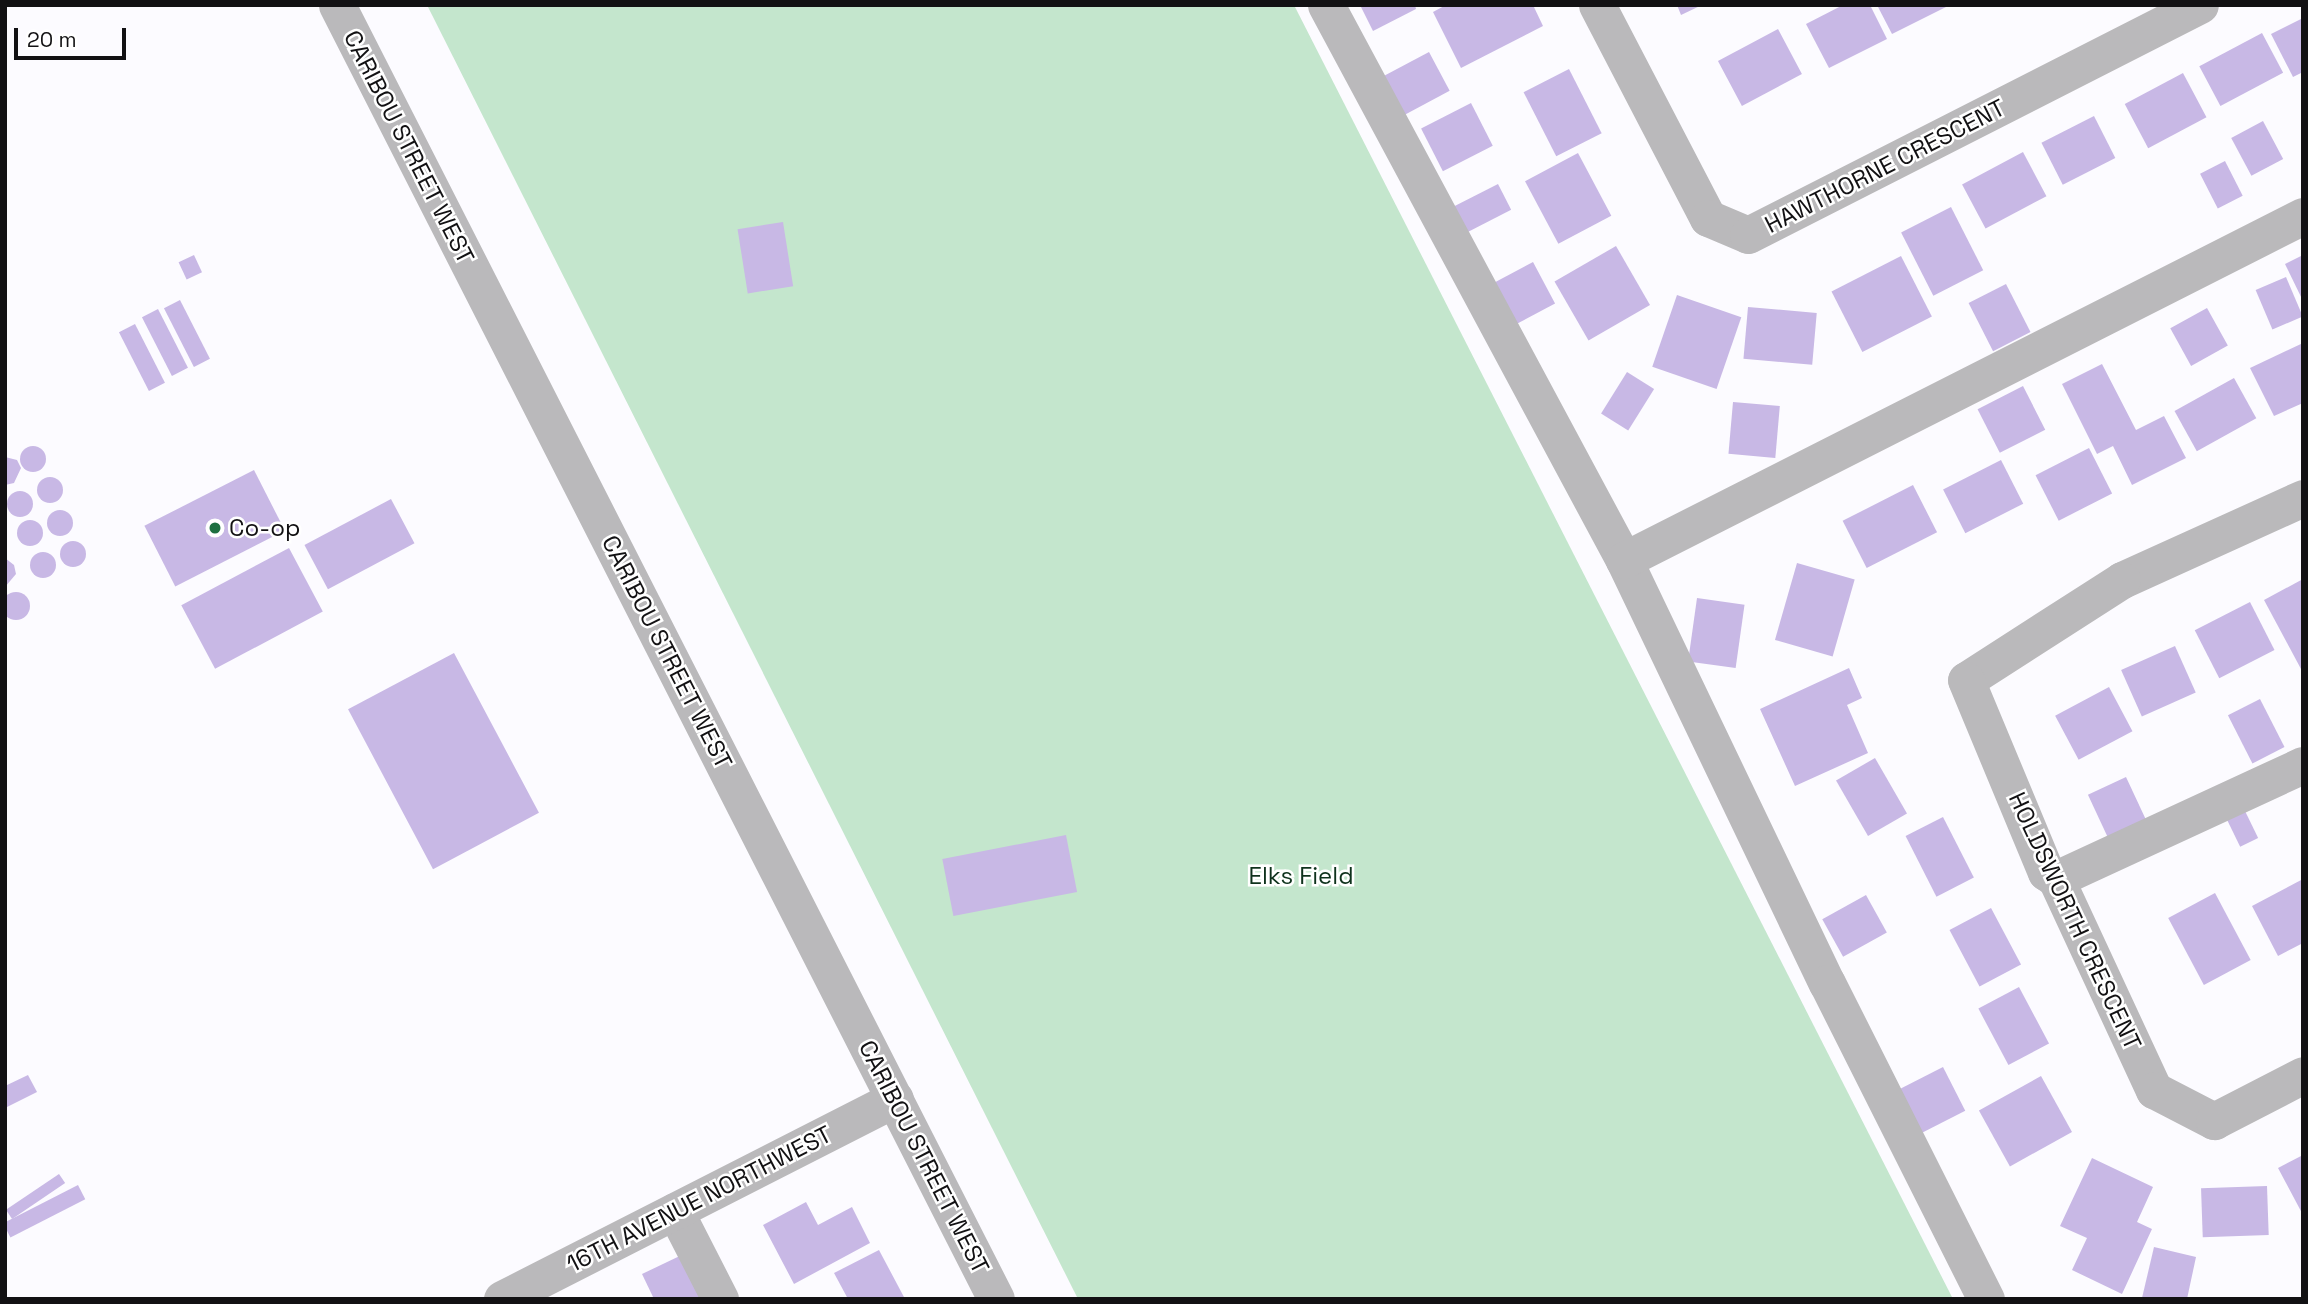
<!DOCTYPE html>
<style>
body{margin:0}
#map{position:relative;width:2308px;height:1304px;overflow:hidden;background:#fcfbff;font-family:"Space Grotesk",sans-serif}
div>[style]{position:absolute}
.green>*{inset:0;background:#c4e6cd}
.building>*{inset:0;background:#c8b8e5;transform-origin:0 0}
.round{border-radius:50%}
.minor>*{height:37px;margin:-18.5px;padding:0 18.5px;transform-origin:18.5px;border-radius:18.5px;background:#bab9bb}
.dots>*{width:19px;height:19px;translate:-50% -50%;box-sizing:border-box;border:4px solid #fff;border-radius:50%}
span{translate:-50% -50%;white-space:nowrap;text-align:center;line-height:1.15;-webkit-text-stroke:5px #fff;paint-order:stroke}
.street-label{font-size:24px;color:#121113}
.poi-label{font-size:24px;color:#121113}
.left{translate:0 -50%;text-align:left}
.park-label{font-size:24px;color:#0e321c}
.frame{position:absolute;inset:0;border:7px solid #121113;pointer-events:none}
.scale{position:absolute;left:14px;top:28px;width:112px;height:32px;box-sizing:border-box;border:4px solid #121113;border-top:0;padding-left:9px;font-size:21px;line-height:24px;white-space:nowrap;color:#121113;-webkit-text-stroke:5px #fff;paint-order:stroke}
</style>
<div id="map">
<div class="green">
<i style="clip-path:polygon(427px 5px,1294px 5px,1953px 1299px,1078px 1299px)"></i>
</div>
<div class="building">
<i style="clip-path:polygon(1360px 5px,1415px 5px,1416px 9px,1373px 31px)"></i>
<i style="clip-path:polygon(1446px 5px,1533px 5px,1543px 26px,1461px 68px,1433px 12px)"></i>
<i style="clip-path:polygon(1677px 5px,1702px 5px,1681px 15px)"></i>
<i style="clip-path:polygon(1843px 5px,1870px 5px,1887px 39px,1829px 68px,1806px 24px)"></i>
<i style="clip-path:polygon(1877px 5px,1950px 5px,1892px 34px)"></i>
<i style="clip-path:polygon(2303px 18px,2303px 72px,2293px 77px,2271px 34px)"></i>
<i style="left:1778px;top:29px;width:51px;height:68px;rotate:62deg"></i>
<i style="left:2262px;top:33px;width:45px;height:71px;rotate:62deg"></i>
<i style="left:1429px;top:52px;width:44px;height:55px;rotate:62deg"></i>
<i style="left:1569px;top:69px;width:72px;height:51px;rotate:63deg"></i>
<i style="left:2183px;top:73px;width:50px;height:66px;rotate:62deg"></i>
<i style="left:1471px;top:103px;width:48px;height:56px;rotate:63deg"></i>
<i style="left:2094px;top:116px;width:47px;height:59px;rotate:63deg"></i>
<i style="left:2263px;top:121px;width:43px;height:36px;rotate:62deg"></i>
<i style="left:2023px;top:152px;width:50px;height:69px;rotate:62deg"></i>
<i style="left:1578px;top:153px;width:71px;height:60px;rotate:62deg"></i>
<i style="left:2225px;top:161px;width:39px;height:28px;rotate:63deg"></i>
<i style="left:1498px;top:184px;width:29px;height:53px;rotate:63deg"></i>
<i style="left:1951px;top:207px;width:71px;height:56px;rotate:63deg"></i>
<i style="left:783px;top:222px;width:65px;height:46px;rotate:81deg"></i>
<i style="left:1616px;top:246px;width:68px;height:71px;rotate:60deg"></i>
<i style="left:194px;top:255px;width:19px;height:17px;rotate:65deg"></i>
<i style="clip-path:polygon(2303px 255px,2303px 301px,2285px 264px)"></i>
<i style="left:1901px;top:256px;width:68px;height:78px;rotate:63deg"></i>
<i style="left:1533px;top:262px;width:47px;height:50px;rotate:62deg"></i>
<i style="left:2286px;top:277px;width:43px;height:33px;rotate:67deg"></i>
<i style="left:2006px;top:284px;width:54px;height:42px;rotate:63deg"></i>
<i style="left:1677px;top:295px;width:68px;height:76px;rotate:19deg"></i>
<i style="left:180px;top:300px;width:66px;height:18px;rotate:63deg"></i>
<i style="left:1748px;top:307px;width:69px;height:52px;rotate:5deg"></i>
<i style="left:2207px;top:308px;width:43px;height:42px;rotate:61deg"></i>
<i style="left:158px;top:309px;width:66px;height:18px;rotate:63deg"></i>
<i style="left:135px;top:324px;width:66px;height:18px;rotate:63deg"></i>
<i style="clip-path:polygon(2303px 343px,2303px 403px,2274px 416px,2250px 368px)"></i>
<i style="clip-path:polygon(2102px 364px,2136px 430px,2164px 416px,2186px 458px,2132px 485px,2113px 446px,2097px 454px,2062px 384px)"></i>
<i style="left:1627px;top:372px;width:32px;height:49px;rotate:32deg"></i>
<i style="left:2234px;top:378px;width:46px;height:68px;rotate:61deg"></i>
<i style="left:2023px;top:386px;width:49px;height:51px;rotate:63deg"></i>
<i style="left:1733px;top:402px;width:47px;height:52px;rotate:5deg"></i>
<i class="round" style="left:20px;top:446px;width:26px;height:26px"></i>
<i style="left:2089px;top:448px;width:51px;height:60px;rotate:63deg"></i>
<i style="clip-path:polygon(5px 457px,17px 460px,21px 468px,14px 483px,5px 485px)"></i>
<i style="left:2001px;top:460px;width:49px;height:65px;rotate:63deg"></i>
<i style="left:254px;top:470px;width:68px;height:123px;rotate:63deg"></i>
<i class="round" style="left:37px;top:477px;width:26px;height:26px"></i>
<i style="left:1913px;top:485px;width:53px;height:79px;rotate:63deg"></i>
<i class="round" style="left:7px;top:491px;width:26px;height:26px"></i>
<i style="left:391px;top:499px;width:50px;height:98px;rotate:62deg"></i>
<i class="round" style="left:47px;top:510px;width:26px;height:26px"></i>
<i class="round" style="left:17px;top:520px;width:26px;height:26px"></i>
<i class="round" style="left:60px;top:541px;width:26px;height:26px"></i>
<i style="left:289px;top:548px;width:72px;height:122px;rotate:62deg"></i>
<i class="round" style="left:30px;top:552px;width:26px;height:26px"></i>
<i style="clip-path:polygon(5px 558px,14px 565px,16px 574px,5px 587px)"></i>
<i style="left:1797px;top:563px;width:60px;height:80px;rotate:16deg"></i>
<i style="clip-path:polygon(2303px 579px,2303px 668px,2301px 669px,2264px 600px)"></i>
<i class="round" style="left:2px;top:592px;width:28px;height:28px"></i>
<i style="left:1697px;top:598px;width:48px;height:64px;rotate:8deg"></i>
<i style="left:2250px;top:602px;width:54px;height:62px;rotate:63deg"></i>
<i style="left:2175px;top:646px;width:51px;height:59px;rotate:66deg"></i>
<i style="left:454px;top:653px;width:181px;height:120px;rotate:62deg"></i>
<i style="clip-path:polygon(1849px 668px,1862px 698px,1847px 705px,1868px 753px,1795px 786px,1760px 709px)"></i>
<i style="left:2109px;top:687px;width:50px;height:61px;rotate:62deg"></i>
<i style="left:2260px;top:699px;width:54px;height:36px;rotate:63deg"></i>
<i style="left:1875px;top:758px;width:64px;height:45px;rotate:60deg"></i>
<i style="left:2126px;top:777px;width:53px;height:42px;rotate:65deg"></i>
<i style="left:2245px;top:811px;width:30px;height:20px;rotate:64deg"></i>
<i style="left:1943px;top:817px;width:68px;height:42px;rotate:63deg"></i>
<i style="left:1066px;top:835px;width:58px;height:126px;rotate:79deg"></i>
<i style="clip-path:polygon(2303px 879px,2303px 943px,2278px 956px,2252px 906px)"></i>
<i style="left:2215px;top:893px;width:76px;height:53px;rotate:62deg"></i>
<i style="left:1866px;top:895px;width:43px;height:50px;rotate:61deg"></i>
<i style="left:1991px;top:908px;width:64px;height:47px;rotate:62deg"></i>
<i style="left:2019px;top:987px;width:64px;height:46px;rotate:62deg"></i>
<i style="left:1943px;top:1067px;width:49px;height:49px;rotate:63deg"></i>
<i style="clip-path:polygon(28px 1075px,37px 1092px,5px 1108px,5px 1086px)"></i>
<i style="left:2041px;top:1076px;width:64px;height:71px;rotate:61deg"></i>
<i style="clip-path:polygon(2303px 1155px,2303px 1215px,2278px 1168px)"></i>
<i style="clip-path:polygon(2092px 1158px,2153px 1187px,2137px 1222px,2152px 1229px,2122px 1294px,2072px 1270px,2087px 1238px,2060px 1226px)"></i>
<i style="left:59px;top:1174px;width:11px;height:64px;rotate:56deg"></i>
<i style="left:78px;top:1185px;width:16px;height:84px;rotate:63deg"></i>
<i style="left:2267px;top:1186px;width:49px;height:66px;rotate:88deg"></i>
<i style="clip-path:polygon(806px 1202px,818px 1225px,852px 1207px,870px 1243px,794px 1284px,763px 1225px)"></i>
<i style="clip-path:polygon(2154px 1247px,2196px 1257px,2187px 1299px,2142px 1298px)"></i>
<i style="clip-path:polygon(879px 1250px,905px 1299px,848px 1299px,834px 1273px)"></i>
<i style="clip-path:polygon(686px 1253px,709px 1299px,654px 1299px,642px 1274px)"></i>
</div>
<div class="minor">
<i style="left:337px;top:5px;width:1452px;rotate:63.01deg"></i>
<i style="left:1326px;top:5px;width:630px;rotate:61.77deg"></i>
<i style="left:1624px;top:560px;width:469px;rotate:64.4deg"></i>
<i style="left:1827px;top:983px;width:354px;rotate:63.3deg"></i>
<i style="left:1597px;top:5px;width:240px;rotate:62.5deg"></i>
<i style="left:1708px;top:218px;width:43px;rotate:23deg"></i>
<i style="left:1748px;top:235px;width:507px;rotate:-26.97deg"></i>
<i style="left:2303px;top:498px;width:199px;rotate:155.6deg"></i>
<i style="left:2122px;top:580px;width:185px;rotate:147.3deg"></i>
<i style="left:1966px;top:680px;width:208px;rotate:67.4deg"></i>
<i style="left:2046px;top:872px;width:12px;rotate:35deg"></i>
<i style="left:2056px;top:879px;width:233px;rotate:65.1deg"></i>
<i style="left:2154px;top:1090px;width:68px;rotate:27.3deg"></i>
<i style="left:2214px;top:1121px;width:100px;rotate:-27.3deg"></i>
<i style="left:1624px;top:560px;width:761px;rotate:-26.87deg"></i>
<i style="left:2056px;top:879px;width:272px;rotate:-24.8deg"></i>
<i style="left:675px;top:1211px;width:99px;rotate:62.9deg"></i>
<i style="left:502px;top:1299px;width:441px;rotate:-27deg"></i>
</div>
<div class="dots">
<i style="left:215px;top:528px;background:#1d6f40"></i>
</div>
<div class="street-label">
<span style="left:409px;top:147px;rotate:63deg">CARIBOU STREET WEST</span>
<span style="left:1885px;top:166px;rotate:-27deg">HAWTHORNE CRESCENT</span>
<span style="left:667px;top:652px;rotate:63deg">CARIBOU STREET WEST</span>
<span style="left:2075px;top:921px;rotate:65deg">HOLDSWORTH CRESCENT</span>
<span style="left:924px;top:1157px;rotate:63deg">CARIBOU STREET WEST</span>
<span style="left:699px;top:1199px;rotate:-27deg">16TH AVENUE NORTHWEST</span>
</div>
<div class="poi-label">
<span class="left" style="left:229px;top:528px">Co-op</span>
</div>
<div class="park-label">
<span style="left:1301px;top:876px">Elks Field</span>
</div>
<div class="frame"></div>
<div class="scale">20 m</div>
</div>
